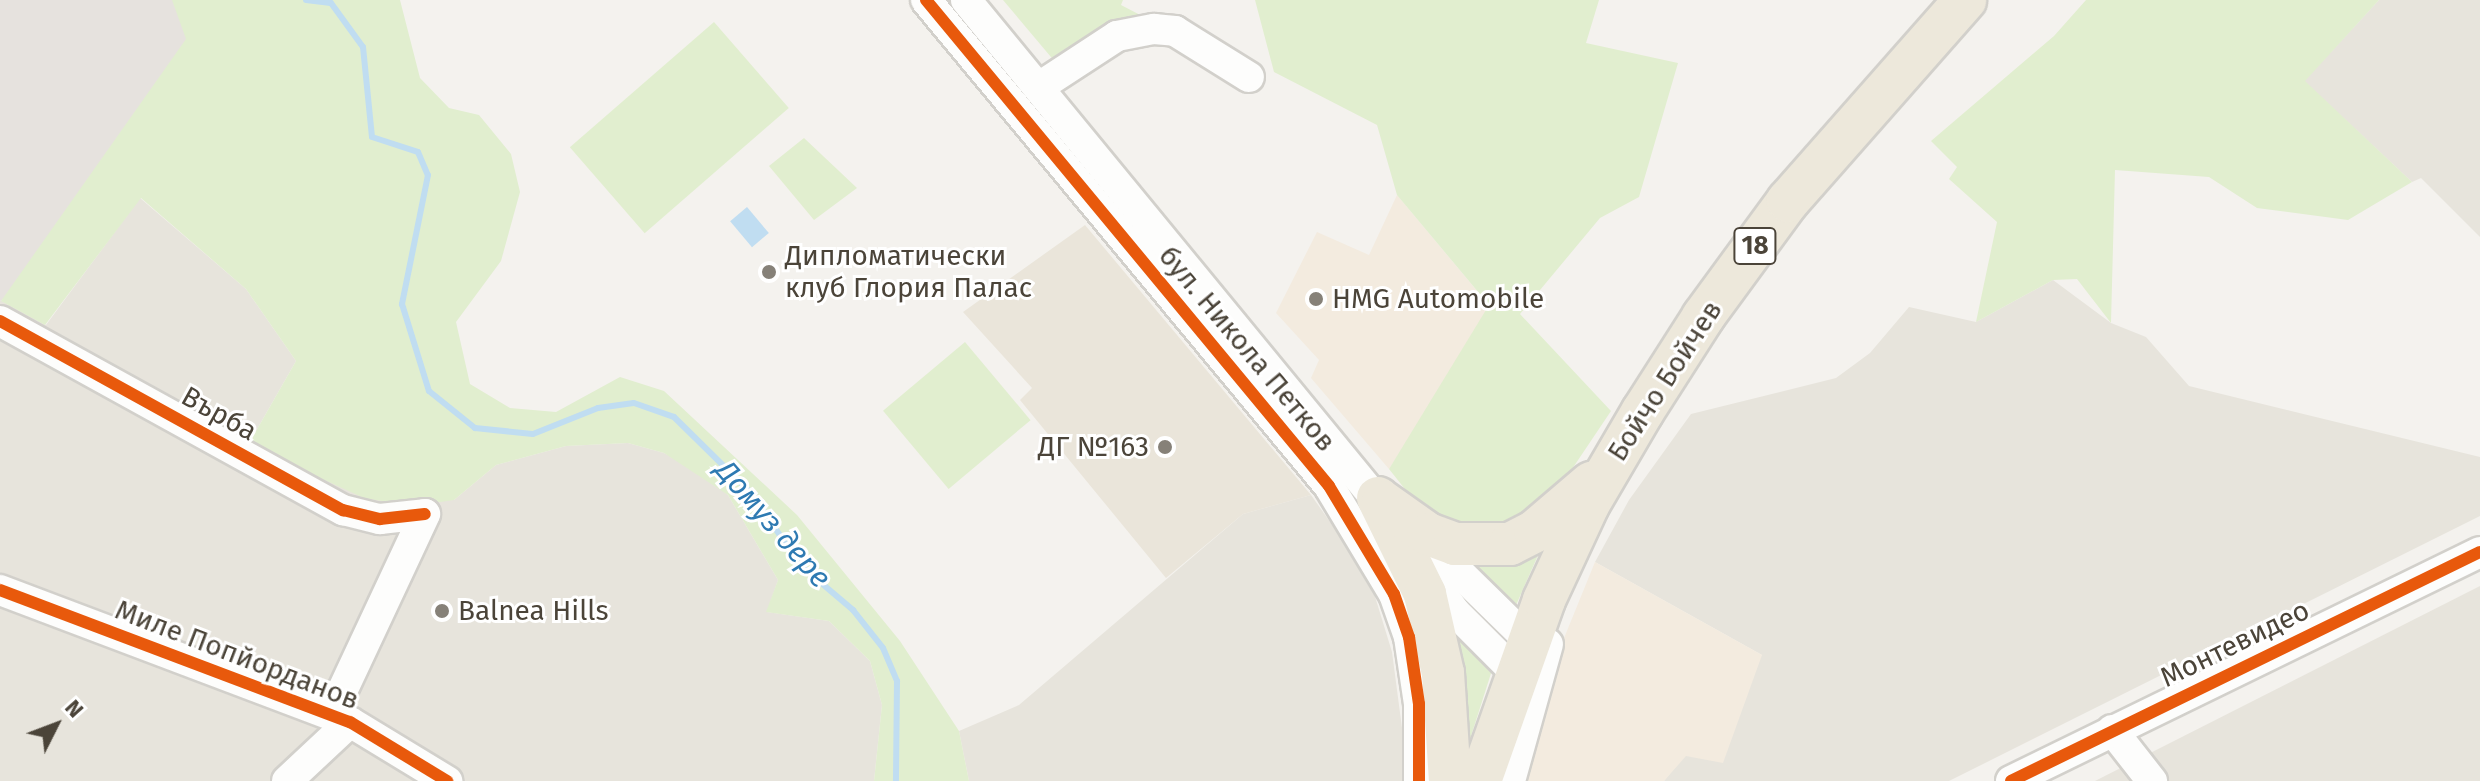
<!DOCTYPE html>
<meta charset="utf-8">
<style>
body{margin:0}
#map{position:relative;width:2480px;height:781px;overflow:hidden;background:#f4f2ee;font-family:"Fira Sans",sans-serif}
div>[style]{position:absolute}
.residential>*{inset:0;background:#e7e4dc}
.commercial>*{inset:0;background:#f3ebdf}
.industrial>*{inset:0;background:#e6e2de}
.education>*{inset:0;background:#eae5da}
.green>*{inset:0;background:#e1eecf;transform-origin:0 0}
.water>*{inset:0;background:#c0ddf1;transform-origin:0 0}
.stream>*{height:6px;margin:-3px;padding:0 3px;transform-origin:3px;border-radius:3px;background:#c0ddf1}
.roads{filter:drop-shadow(2px 0 #d2d0cb) drop-shadow(-2px 0 #d2d0cb) drop-shadow(0 2px #d2d0cb) drop-shadow(0 -2px #d2d0cb)}
.minor>*{height:30px;margin:-15px;padding:0 15px;transform-origin:15px;border-radius:15px;background:#fdfdfc}
.highway>*{height:42px;margin:-21px;padding:0 21px;transform-origin:21px;border-radius:21px;background:#ede8db}
.cycleway>*{height:12px;margin:-6px;padding:0 6px;transform-origin:6px;border-radius:6px;background:#e8590c}
.dots>*{width:22px;height:22px;translate:-50% -50%;box-sizing:border-box;border:4px solid #fff;border-radius:50%}
span{translate:-50% -50%;white-space:nowrap;text-align:center;line-height:1.15;-webkit-text-stroke:6px #fff;paint-order:stroke}
.shield-label span{padding:2px 6px;background:#fff;border:2px solid;border-radius:6px;-webkit-text-stroke-width:0}
.shield-label{font-size:26px;color:#4b4439;font-weight:700}
.poi-label{font-size:28px;color:#4b4439}
.left{translate:0 -50%;text-align:left}
.right{translate:-100% -50%;text-align:right}
.street-label{font-size:28px;color:#4b4439}
.water-label{font-size:30px;color:#2e7ab2;font-style:italic}
.north{position:absolute;left:16px;top:685px;width:80px;height:80px;-webkit-text-stroke:6px #fff;paint-order:stroke;rotate:48deg;font-size:22px;font-weight:700;line-height:32px;text-align:center;color:#4b4439}
.north::after{content:'';display:block;margin:auto;width:28px;height:36px;background:#4b4439;clip-path:polygon(50% 0,100% 100%,50% 72%,0 100%)}
</style>
<div id="map">
<div class="residential">
<i style="clip-path:polygon(2379px 0,2480px 0,2480px 237px,2421px 178px,2412px 182px,2304px 81px)"></i>
<i style="clip-path:polygon(140px 198px,246px 289px,296px 361px,248px 445px,454px 500px,496px 465px,566px 446px,628px 443px,664px 453px,699px 471px,728px 495px,778px 580px,767px 612px,829px 621px,870px 661px,882px 705px,874px 781px,0 781px,0 300px,46px 325px)"></i>
<i style="clip-path:polygon(2053px 280px,2111px 323px,2146px 337px,2189px 386px,2480px 457px,2480px 516px,1949px 781px,1664px 781px,1762px 655px,1595px 562px,1629px 500px,1691px 414px,1836px 378px,1870px 353px,1909px 307px,1976px 322px)"></i>
<i style="clip-path:polygon(1311px 495px,1369px 577px,1392px 652px,1409px 781px,969px 781px,959px 731px,1019px 705px,1243px 514px)"></i>
<i style="clip-path:polygon(2480px 586px,2480px 781px,2095px 781px)"></i>
</div>
<div class="commercial">
<i style="clip-path:polygon(1397px 195px,1493px 310px,1389px 469px,1311px 378px,1319px 360px,1276px 313px,1317px 232px,1369px 255px)"></i>
<i style="clip-path:polygon(1595px 562px,1762px 655px,1723px 763px,1686px 756px,1664px 781px,1522px 781px,1560px 648px)"></i>
</div>
<div class="industrial">
<i style="clip-path:polygon(0 0,277px 0,1px 301px,0 300px)"></i>
</div>
<div class="education">
<i style="clip-path:polygon(1085px 225px,1311px 495px,1243px 514px,1166px 578px,1020px 400px,1032px 388px,963px 312px)"></i>
</div>
<div class="green">
<i style="clip-path:polygon(172px 0,400px 0,420px 78px,449px 108px,479px 115px,511px 154px,520px 192px,501px 261px,456px 322px,470px 384px,510px 408px,556px 412px,620px 377px,664px 391px,797px 515px,900px 641px,959px 731px,969px 781px,874px 781px,882px 705px,870px 661px,829px 621px,766px 612px,778px 580px,728px 495px,664px 453px,628px 443px,566px 446px,496px 465px,454px 500px,413px 506px,364px 498px,248px 445px,296px 361px,246px 289px,141px 198px,45px 325px,1px 301px,186px 39px)"></i>
<i style="clip-path:polygon(1003px 0,1123px 0,1121px 5px,1146px 18px,1056px 63px)"></i>
<i style="clip-path:polygon(1255px 0,1599px 0,1586px 43px,1678px 63px,1639px 197px,1600px 218px,1520px 314px,1611px 411px,1566px 478px,1509px 526px,1444px 525px,1420px 508px,1389px 469px,1489px 305px,1397px 195px,1377px 125px,1274px 72px)"></i>
<i style="clip-path:polygon(2086px 0,2379px 0,2305px 81px,2412px 182px,2348px 220px,2257px 208px,2209px 177px,2115px 170px,2111px 323px,2077px 279px,2053px 280px,1976px 322px,1997px 222px,1949px 179px,1957px 167px,1931px 141px,2054px 36px)"></i>
<i style="left:714px;top:22px;width:114px;height:191px;rotate:49deg"></i>
<i style="clip-path:polygon(804px 138px,857px 188px,814px 220px,769px 166px)"></i>
<i style="left:965px;top:342px;width:102px;height:107px;rotate:50deg"></i>
<i style="clip-path:polygon(1547px 535px,1513px 612px,1451px 553px)"></i>
<i style="clip-path:polygon(1443px 615px,1493px 667px,1465px 755px)"></i>
</div>
<div class="water">
<i style="left:747px;top:207px;width:34px;height:22px;rotate:50deg"></i>
</div>
<div class="stream">
<i style="left:306px;top:0;width:25px;rotate:7deg"></i>
<i style="left:331px;top:3px;width:54px;rotate:54deg"></i>
<i style="left:363px;top:47px;width:90px;rotate:84.3deg"></i>
<i style="left:372px;top:137px;width:48px;rotate:18.1deg"></i>
<i style="left:418px;top:152px;width:25px;rotate:67deg"></i>
<i style="left:428px;top:175px;width:132px;rotate:101.4deg"></i>
<i style="left:402px;top:304px;width:91px;rotate:72.8deg"></i>
<i style="left:429px;top:391px;width:59px;rotate:38.8deg"></i>
<i style="left:475px;top:428px;width:58px;rotate:5.9deg"></i>
<i style="left:533px;top:434px;width:70px;rotate:-21.8deg"></i>
<i style="left:598px;top:408px;width:36px;rotate:-8deg"></i>
<i style="left:634px;top:403px;width:42px;rotate:19.3deg"></i>
<i style="left:674px;top:417px;width:110px;rotate:44.6deg"></i>
<i style="left:752px;top:494px;width:86px;rotate:55.9deg"></i>
<i style="left:800px;top:565px;width:70px;rotate:40.3deg"></i>
<i style="left:853px;top:610px;width:48px;rotate:51.7deg"></i>
<i style="left:883px;top:648px;width:36px;rotate:67deg"></i>
<i style="left:897px;top:681px;width:100px;rotate:90.6deg"></i>
</div>
<div class="roads">
<div class="minor">
<i style="left:926px;top:0;width:631px;rotate:50.33deg"></i>
<i style="left:1329px;top:486px;width:126px;rotate:59deg"></i>
<i style="left:1394px;top:594px;width:46px;rotate:70.8deg"></i>
<i style="left:1409px;top:637px;width:68px;rotate:81.5deg"></i>
<i style="left:1419px;top:704px;width:77px;rotate:90deg"></i>
<i style="left:966px;top:0;width:666px;rotate:50.6deg"></i>
<i style="left:1039px;top:87px;width:93px;rotate:-33.2deg"></i>
<i style="left:1117px;top:36px;width:38px;rotate:-11deg"></i>
<i style="left:1154px;top:29px;width:21px;rotate:5deg"></i>
<i style="left:1175px;top:31px;width:87px;rotate:31.9deg"></i>
<i style="left:0;top:321px;width:392px;rotate:28.9deg"></i>
<i style="left:343px;top:510px;width:38px;rotate:14deg"></i>
<i style="left:380px;top:519px;width:45px;rotate:-6.3deg"></i>
<i style="left:1423px;top:537px;width:146px;rotate:44.4deg"></i>
<i style="left:1426px;top:572px;width:49px;rotate:54.1deg"></i>
<i style="left:1455px;top:612px;width:85px;rotate:45deg"></i>
<i style="left:0;top:590px;width:374px;rotate:20.7deg"></i>
<i style="left:350px;top:722px;width:114px;rotate:31.3deg"></i>
<i style="left:331px;top:715px;width:222px;rotate:-64.9deg"></i>
<i style="left:2112px;top:730px;width:65px;rotate:51.9deg"></i>
<i style="left:287px;top:781px;width:86px;rotate:-43.1deg"></i>
<i style="left:1510px;top:781px;width:142px;rotate:-74.5deg"></i>
<i style="left:2011px;top:781px;width:522px;rotate:-26.03deg"></i>
</div>
<div class="highway">
<i style="left:1378px;top:498px;width:107px;rotate:63.9deg"></i>
<i style="left:1425px;top:594px;width:81px;rotate:77.2deg"></i>
<i style="left:1443px;top:673px;width:108px;rotate:86.3deg"></i>
<i style="left:1383px;top:502px;width:55px;rotate:35.4deg"></i>
<i style="left:1428px;top:534px;width:29px;rotate:20deg"></i>
<i style="left:1455px;top:544px;width:55px"></i>
<i style="left:1510px;top:544px;width:28px;rotate:-27deg"></i>
<i style="left:1535px;top:531px;width:74px;rotate:-40.6deg"></i>
<i style="left:1480px;top:781px;width:192px;rotate:-70.5deg"></i>
<i style="left:1544px;top:600px;width:105px;rotate:-65.1deg"></i>
<i style="left:1588px;top:505px;width:109px;rotate:-59.7deg"></i>
<i style="left:1643px;top:411px;width:112px;rotate:-57.4deg"></i>
<i style="left:1703px;top:317px;width:144px;rotate:-53.8deg"></i>
<i style="left:1788px;top:201px;width:268px;rotate:-48.6deg"></i>
</div>
</div>
<div class="cycleway">
<i style="left:926px;top:0;width:631px;rotate:50.33deg"></i>
<i style="left:1329px;top:486px;width:126px;rotate:59deg"></i>
<i style="left:1394px;top:594px;width:46px;rotate:70.8deg"></i>
<i style="left:1409px;top:637px;width:68px;rotate:81.5deg"></i>
<i style="left:1419px;top:704px;width:77px;rotate:90deg"></i>
<i style="left:0;top:321px;width:392px;rotate:28.9deg"></i>
<i style="left:343px;top:510px;width:38px;rotate:14deg"></i>
<i style="left:380px;top:519px;width:45px;rotate:-6.3deg"></i>
<i style="left:0;top:590px;width:374px;rotate:20.7deg"></i>
<i style="left:350px;top:722px;width:114px;rotate:31.3deg"></i>
<i style="left:2011px;top:781px;width:522px;rotate:-26.03deg"></i>
</div>
<div class="dots">
<i style="left:769px;top:272px;background:#868178"></i>
<i style="left:1316px;top:299px;background:#868178"></i>
<i style="left:1165px;top:447px;background:#868178"></i>
<i style="left:442px;top:611px;background:#868178"></i>
</div>
<div class="shield-label">
<span style="left:1755px;top:246px">18</span>
</div>
<div class="poi-label">
<span class="left" style="left:785px;top:272px">Дипломатически<br>клуб Глория Палас</span>
<span class="left" style="left:1332px;top:299px">HMG Automobile</span>
<span class="right" style="left:1149px;top:447px">ДГ №163</span>
<span class="left" style="left:458px;top:611px">Balnea Hills</span>
</div>
<div class="street-label">
<span style="left:1247px;top:349px;rotate:50deg">бул. Никола Петков</span>
<span style="left:1665px;top:381px;rotate:-57deg">Бойчо Бойчев</span>
<span style="left:219px;top:414px;rotate:29deg">Върба</span>
<span style="left:2235px;top:644px;rotate:-26deg">Монтевидео</span>
<span style="left:237px;top:655px;rotate:21deg">Миле Попйорданов</span>
</div>
<div class="water-label">
<span style="left:773px;top:524px;rotate:49deg">Домуз дере</span>
</div>
<div class="north">N</div>
</div>
